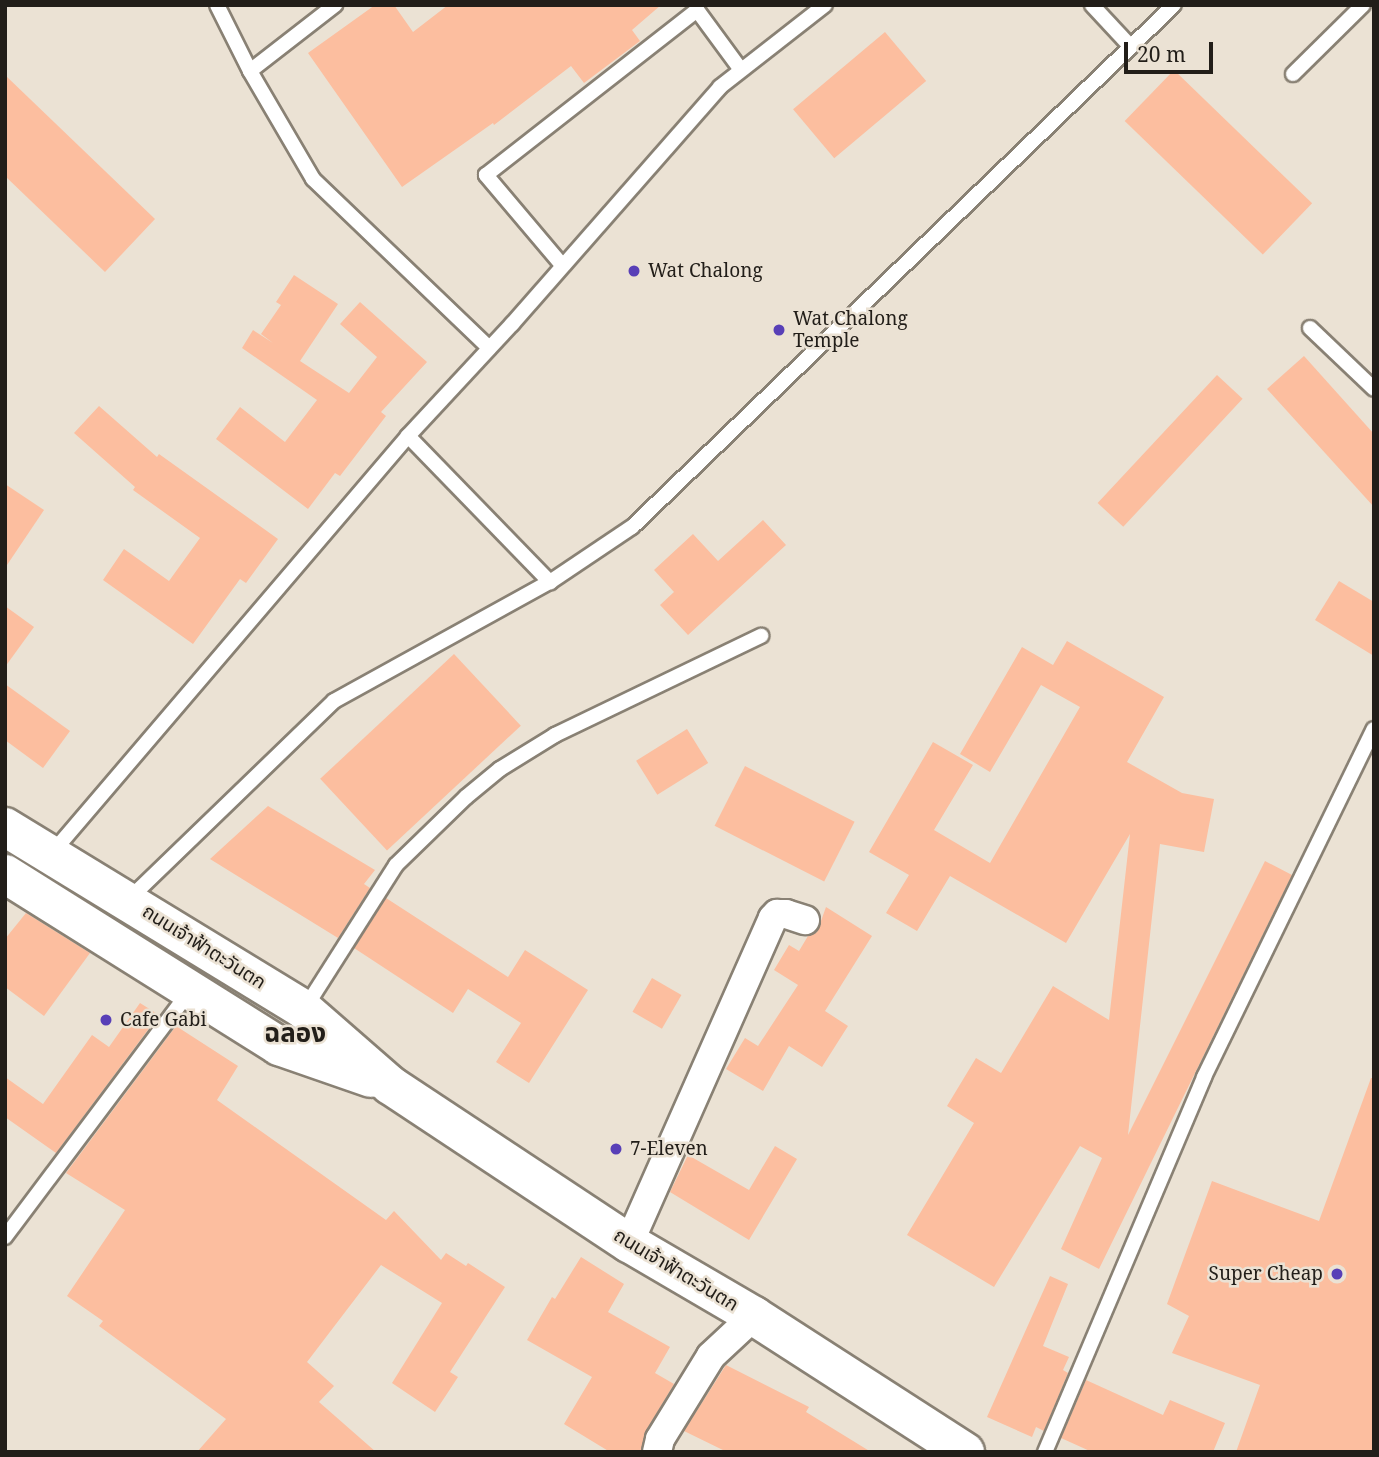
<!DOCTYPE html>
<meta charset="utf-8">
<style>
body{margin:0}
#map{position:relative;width:1379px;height:1457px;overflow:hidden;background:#ebe2d4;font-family:"Noto Serif","Noto Sans Thai",serif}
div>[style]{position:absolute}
.building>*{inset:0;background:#fcbe9f;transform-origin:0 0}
.roads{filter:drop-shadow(2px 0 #898174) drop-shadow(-2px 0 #898174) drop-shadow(0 2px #898174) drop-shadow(0 -2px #898174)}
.service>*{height:14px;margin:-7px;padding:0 7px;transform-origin:7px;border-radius:7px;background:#fff}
.minor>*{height:28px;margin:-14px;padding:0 14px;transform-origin:14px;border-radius:14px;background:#fff}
.secondary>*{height:38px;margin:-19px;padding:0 19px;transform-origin:19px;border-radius:19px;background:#fff}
.dots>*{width:19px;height:19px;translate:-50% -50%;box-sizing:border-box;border:4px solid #ebe2d4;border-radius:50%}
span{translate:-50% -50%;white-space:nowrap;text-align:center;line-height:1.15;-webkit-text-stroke:5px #ebe2d4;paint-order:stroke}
.poi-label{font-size:19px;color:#221e19}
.left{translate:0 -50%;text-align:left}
.right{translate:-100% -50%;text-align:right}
.street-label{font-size:19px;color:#221e19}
.district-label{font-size:26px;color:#221e19;font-weight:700}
.frame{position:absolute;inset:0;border:7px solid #221e19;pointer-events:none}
.scale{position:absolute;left:1124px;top:42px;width:89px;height:32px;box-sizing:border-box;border:4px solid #221e19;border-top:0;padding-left:9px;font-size:21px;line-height:24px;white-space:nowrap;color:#221e19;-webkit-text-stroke:5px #ebe2d4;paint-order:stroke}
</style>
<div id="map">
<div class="building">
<i style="clip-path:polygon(375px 5px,394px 5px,413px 32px,448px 5px,661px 5px,632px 30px,640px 41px,584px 83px,571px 66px,494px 125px,493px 123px,402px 187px,308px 53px)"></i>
<i style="left:885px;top:32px;width:64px;height:120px;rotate:50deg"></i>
<i style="left:1174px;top:70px;width:192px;height:71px;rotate:44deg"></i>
<i style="clip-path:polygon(5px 75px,155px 219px,105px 272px,5px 176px)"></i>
<i style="clip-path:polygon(294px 275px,338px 304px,300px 361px,349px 393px,377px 357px,340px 324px,360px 302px,427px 362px,381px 412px,386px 416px,340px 476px,335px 473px,308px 509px,216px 439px,240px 407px,285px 442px,317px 400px,242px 348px,253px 330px,273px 343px,261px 334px,281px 305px,276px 302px)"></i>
<i style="clip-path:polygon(1304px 356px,1374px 434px,1374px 507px,1267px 389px)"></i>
<i style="left:1217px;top:375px;width:35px;height:175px;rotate:43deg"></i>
<i style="clip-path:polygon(99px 406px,157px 457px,159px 454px,278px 539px,246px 583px,240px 579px,193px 644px,103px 580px,124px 549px,169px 581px,200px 538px,133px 490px,135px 487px,74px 433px)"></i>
<i style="clip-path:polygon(5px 484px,44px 510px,5px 568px)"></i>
<i style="clip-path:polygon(763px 520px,786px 545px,688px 635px,660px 605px,674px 592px,654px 570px,693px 534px,718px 561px)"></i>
<i style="clip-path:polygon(1339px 581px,1374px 602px,1374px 656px,1315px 620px)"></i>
<i style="clip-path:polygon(5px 606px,34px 627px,5px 667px)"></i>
<i style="clip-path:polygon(1067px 641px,1164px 697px,1127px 762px,1182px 793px,1214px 799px,1204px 852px,1160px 844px,1128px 1135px,1265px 861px,1292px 875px,1099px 1269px,1061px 1249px,1102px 1158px,1080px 1146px,994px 1287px,907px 1235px,974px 1123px,947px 1106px,976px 1058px,1001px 1073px,1053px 986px,1109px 1020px,1130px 834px,1066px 943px,950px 876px,917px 931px,886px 913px,909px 875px,869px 852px,933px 742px,973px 765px,934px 830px,990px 863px,1080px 707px,1041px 685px,990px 772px,960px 754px,1022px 647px,1053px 665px)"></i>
<i style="left:454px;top:654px;width:98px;height:183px;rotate:47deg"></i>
<i style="clip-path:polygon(5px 684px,70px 731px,43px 768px,5px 740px)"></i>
<i style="left:687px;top:729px;width:40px;height:60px;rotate:58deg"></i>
<i style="left:745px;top:766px;width:123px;height:67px;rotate:27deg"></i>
<i style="clip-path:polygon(268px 806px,375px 870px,364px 884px,370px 888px,338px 938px,210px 859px)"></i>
<i style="clip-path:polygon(386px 898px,508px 977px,525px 950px,588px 990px,529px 1083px,496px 1062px,521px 1023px,468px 989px,453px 1013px,354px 948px)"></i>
<i style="clip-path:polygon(826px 907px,872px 936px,825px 1011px,848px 1026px,822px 1067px,789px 1046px,763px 1091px,726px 1069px,745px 1038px,758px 1046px,798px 985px,774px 970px,789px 945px,799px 951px,808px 936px,817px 932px)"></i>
<i style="clip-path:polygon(26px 913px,90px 953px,44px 1016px,5px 987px,5px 939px)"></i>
<i style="left:652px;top:978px;width:34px;height:39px;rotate:30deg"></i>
<i style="clip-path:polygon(140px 1003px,159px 1015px,56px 1153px,5px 1117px,5px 1077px,43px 1104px,92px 1035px,109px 1047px)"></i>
<i style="clip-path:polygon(176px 1026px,238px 1066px,217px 1100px,386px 1220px,394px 1211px,441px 1260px,446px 1253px,466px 1266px,468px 1263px,505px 1287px,450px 1372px,458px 1377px,435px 1412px,392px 1383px,442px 1303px,381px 1265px,307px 1362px,334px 1386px,319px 1402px,376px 1452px,197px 1452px,226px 1419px,99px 1326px,103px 1321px,67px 1296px,125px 1210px,66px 1173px)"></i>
<i style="clip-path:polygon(1371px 1078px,1374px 1078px,1374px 1452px,1236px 1452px,1260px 1385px,1172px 1353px,1189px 1316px,1167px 1304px,1212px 1181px,1319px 1221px)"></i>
<i style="clip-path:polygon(775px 1146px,797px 1159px,749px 1240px,670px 1192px,688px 1155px,749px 1190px)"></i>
<i style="clip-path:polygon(581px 1257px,624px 1284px,608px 1312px,670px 1347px,655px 1373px,674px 1384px,646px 1431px,641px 1452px,610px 1452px,564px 1424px,592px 1377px,527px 1340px,552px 1297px,555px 1299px)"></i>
<i style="clip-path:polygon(1050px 1276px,1068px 1284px,1043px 1346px,1069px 1357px,1063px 1370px,1068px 1373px,1044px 1431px,1036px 1427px,1032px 1437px,987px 1417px)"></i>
<i style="clip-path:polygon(726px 1365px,809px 1407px,806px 1412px,871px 1452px,727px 1452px,684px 1431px)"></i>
<i style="clip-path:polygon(1086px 1380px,1163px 1415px,1170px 1400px,1225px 1423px,1213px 1452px,1092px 1452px,1061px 1438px)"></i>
</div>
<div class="roads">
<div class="service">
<i style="left:217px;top:5px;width:74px;rotate:63.4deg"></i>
<i style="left:250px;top:71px;width:125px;rotate:59.7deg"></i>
<i style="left:313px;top:179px;width:244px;rotate:43.8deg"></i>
<i style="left:1092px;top:5px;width:57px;rotate:47.1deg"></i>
<i style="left:250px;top:71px;width:108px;rotate:-37.8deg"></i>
<i style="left:1293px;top:74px;width:98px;rotate:-44.6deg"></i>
<i style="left:562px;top:265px;width:118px;rotate:-130.2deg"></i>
<i style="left:486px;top:175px;width:268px;rotate:-38deg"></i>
<i style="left:697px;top:10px;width:74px;rotate:53.7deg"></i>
<i style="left:1310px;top:328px;width:88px;rotate:43.6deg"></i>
<i style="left:408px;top:436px;width:204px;rotate:45.8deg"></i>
<i style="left:52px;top:853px;width:548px;rotate:-49.51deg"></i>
<i style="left:408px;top:436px;width:153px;rotate:-47.1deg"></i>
<i style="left:512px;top:324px;width:315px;rotate:-48.7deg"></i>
<i style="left:720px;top:87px;width:133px;rotate:-38deg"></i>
<i style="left:128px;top:900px;width:286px;rotate:-44deg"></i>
<i style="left:334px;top:701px;width:247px;rotate:-28.9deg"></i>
<i style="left:550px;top:582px;width:99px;rotate:-33.9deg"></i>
<i style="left:632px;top:527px;width:752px;rotate:-43.92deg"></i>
<i style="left:305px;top:1008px;width:169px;rotate:-57.5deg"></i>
<i style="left:396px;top:865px;width:98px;rotate:-44.2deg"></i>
<i style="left:466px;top:797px;width:44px;rotate:-39.5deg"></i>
<i style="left:500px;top:769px;width:65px;rotate:-31.7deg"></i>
<i style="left:555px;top:735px;width:229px;rotate:-25.7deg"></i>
<i style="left:5px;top:1237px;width:306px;rotate:-53.1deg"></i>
<i style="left:1045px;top:1452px;width:407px;rotate:-67deg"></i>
<i style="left:1204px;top:1077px;width:387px;rotate:-64deg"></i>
</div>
<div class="minor">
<i style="left:629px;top:1243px;width:355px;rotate:-66.1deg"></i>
<i style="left:773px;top:918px;width:6px;rotate:-45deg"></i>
<i style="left:777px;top:914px;width:9px"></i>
<i style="left:786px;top:914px;width:20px;rotate:18deg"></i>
<i style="left:657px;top:1452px;width:13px;rotate:-77deg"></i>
<i style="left:660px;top:1439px;width:97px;rotate:-58.4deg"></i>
<i style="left:711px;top:1356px;width:59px;rotate:-42.9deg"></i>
</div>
<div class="secondary">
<i style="left:5px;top:827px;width:349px;rotate:31.4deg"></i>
<i style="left:303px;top:1009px;width:116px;rotate:41.1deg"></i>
<i style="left:390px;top:1085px;width:287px;rotate:33.5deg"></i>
<i style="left:629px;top:1243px;width:145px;rotate:30.3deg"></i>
<i style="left:754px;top:1316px;width:251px;rotate:32.8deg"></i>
<i style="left:5px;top:874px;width:324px;rotate:32.1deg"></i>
<i style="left:279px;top:1046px;width:97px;rotate:19.2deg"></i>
</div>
</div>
<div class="dots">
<i style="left:634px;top:271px;background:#583fb7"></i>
<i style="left:779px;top:330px;background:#583fb7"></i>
<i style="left:106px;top:1020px;background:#583fb7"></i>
<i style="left:616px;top:1149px;background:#583fb7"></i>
<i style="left:1337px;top:1274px;background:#583fb7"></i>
</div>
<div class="poi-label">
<span class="left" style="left:648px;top:271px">Wat Chalong</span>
<span class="left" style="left:793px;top:330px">Wat Chalong<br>Temple</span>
<span class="left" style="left:120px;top:1020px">Cafe Gabi</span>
<span class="left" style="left:630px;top:1149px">7-Eleven</span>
<span class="right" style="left:1323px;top:1274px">Super Cheap</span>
</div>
<div class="street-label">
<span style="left:204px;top:947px;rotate:32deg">ถนนเจ้าฟ้าตะวันตก</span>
<span style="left:676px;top:1270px;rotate:31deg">ถนนเจ้าฟ้าตะวันตก</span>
</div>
<div class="district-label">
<span style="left:295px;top:1033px">ฉลอง</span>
</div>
<div class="frame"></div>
<div class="scale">20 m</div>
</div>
